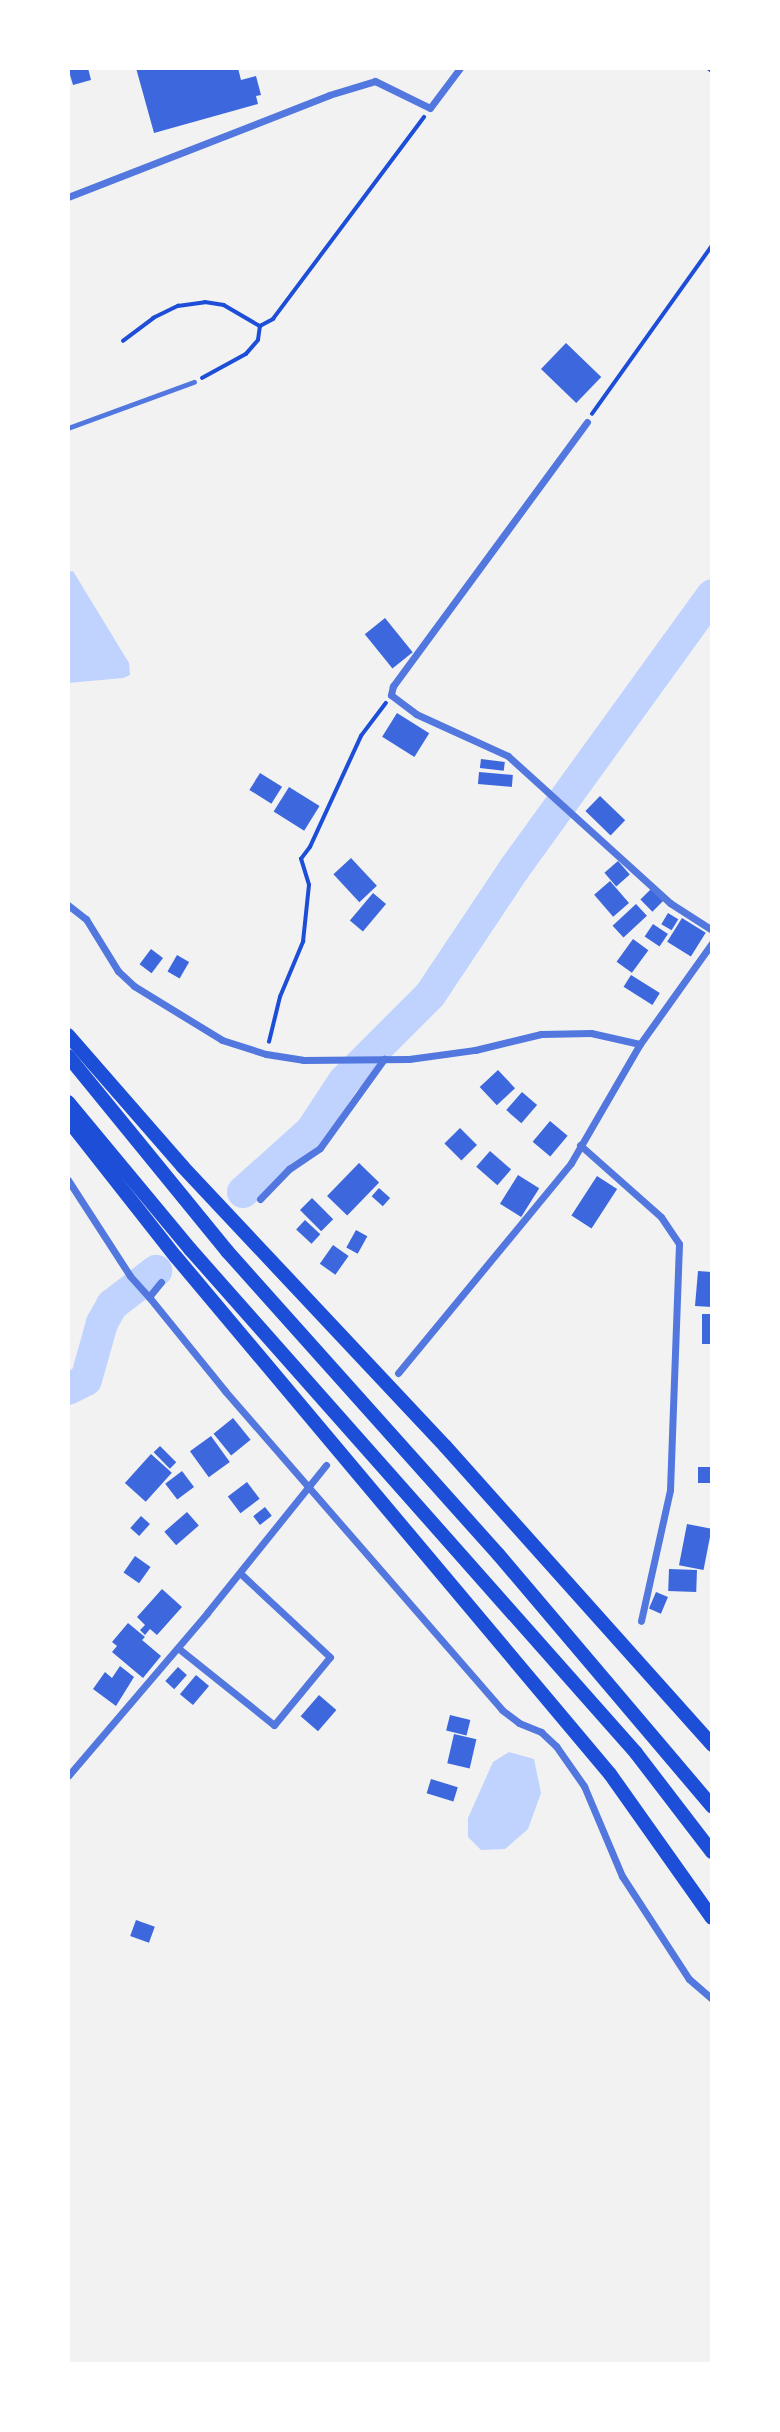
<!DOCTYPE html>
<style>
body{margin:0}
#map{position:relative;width:780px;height:2432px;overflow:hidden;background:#f2f2f2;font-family:"Source Sans 3",sans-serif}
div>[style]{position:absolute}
.water>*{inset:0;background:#bfd3fe}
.river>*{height:32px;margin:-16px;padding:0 16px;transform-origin:16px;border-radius:16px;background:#bfd3fe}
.building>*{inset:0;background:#3d67dc;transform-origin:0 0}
.path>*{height:3.5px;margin:-1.75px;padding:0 1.75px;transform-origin:1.75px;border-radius:1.75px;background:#1d4ed8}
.service>*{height:4.5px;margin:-2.25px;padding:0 2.25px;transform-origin:2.25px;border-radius:2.25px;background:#5277de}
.minor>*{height:7px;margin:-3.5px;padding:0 3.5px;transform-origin:3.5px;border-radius:3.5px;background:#5277de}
.motorway>*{height:14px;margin:-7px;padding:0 7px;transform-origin:7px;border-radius:7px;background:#1d4ed8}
span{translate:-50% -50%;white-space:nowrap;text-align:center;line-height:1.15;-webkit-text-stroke:5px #fff;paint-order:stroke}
.frame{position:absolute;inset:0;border:70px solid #fff;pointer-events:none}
</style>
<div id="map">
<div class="water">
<i style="clip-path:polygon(73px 571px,129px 663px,130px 675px,123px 678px,68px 683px,68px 572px)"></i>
<i style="clip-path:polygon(509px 1752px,534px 1759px,541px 1793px,528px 1829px,505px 1849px,481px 1850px,468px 1837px,468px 1818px,493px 1762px)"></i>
</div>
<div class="river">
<i style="left:243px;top:1192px;width:91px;rotate:-41.9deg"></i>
<i style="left:311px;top:1131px;width:60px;rotate:-56.6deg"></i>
<i style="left:344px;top:1081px;width:122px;rotate:-45deg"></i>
<i style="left:430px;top:995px;width:151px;rotate:-56.3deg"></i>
<i style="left:514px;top:869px;width:338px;rotate:-54.1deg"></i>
<i style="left:68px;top:1389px;width:20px;rotate:-27deg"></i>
<i style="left:86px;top:1380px;width:59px;rotate:-74.3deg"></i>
<i style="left:102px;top:1323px;width:21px;rotate:-61deg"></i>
<i style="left:112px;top:1305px;width:56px;rotate:-37.7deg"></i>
</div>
<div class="building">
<i style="clip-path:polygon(68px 68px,88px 68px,91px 80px,73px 85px)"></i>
<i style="clip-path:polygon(136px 68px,238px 68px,241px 80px,256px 76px,261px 95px,256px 96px,258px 104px,154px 133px)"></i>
<i style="left:566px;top:343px;width:49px;height:36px;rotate:44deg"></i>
<i style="left:385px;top:618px;width:44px;height:26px;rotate:51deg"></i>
<i style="left:397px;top:713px;width:38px;height:28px;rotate:32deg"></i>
<i style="left:481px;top:759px;width:24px;height:9px;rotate:7deg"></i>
<i style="left:479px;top:772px;width:34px;height:12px;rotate:5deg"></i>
<i style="left:260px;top:773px;width:26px;height:20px;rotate:32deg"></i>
<i style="left:289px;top:787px;width:36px;height:29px;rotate:32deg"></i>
<i style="left:600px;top:796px;width:35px;height:21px;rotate:44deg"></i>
<i style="left:351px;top:858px;width:38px;height:24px;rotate:47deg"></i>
<i style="left:618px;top:861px;width:18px;height:18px;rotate:49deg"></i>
<i style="left:610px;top:881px;width:29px;height:21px;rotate:49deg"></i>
<i style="left:651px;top:889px;width:17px;height:15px;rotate:45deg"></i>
<i style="left:373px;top:893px;width:17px;height:36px;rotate:40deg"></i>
<i style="left:636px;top:904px;width:16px;height:32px;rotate:47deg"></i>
<i style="left:668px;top:913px;width:12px;height:13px;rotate:31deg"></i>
<i style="left:682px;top:918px;width:28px;height:28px;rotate:32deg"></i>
<i style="left:653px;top:924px;width:18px;height:15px;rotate:34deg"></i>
<i style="left:633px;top:939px;width:19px;height:28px;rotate:36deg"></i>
<i style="left:151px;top:949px;width:15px;height:19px;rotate:37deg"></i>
<i style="left:177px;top:955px;width:14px;height:19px;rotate:30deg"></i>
<i style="left:631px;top:975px;width:34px;height:14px;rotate:32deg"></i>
<i style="left:498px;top:1070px;width:25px;height:25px;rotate:47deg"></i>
<i style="left:522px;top:1092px;width:20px;height:24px;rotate:41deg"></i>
<i style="left:550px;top:1121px;width:23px;height:27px;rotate:40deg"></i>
<i style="left:460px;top:1128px;width:24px;height:22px;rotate:45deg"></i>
<i style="left:490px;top:1151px;width:28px;height:21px;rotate:41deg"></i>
<i style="left:359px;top:1163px;width:28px;height:46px;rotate:44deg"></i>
<i style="left:518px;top:1175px;width:25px;height:34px;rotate:32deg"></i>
<i style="left:597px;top:1176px;width:24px;height:47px;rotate:33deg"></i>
<i style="left:379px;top:1188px;width:15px;height:11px;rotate:42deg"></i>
<i style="left:312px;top:1198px;width:30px;height:17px;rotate:45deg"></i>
<i style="left:305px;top:1220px;width:21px;height:13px;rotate:43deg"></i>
<i style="left:356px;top:1230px;width:13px;height:20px;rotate:29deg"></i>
<i style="left:333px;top:1245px;width:19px;height:23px;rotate:35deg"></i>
<i style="clip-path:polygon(698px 1271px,712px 1272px,712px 1307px,695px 1306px)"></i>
<i style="left:702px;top:1314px;width:10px;height:30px"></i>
<i style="left:233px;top:1418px;width:28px;height:25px;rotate:51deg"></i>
<i style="left:211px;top:1436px;width:32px;height:26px;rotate:54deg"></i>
<i style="left:160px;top:1446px;width:23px;height:9px;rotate:45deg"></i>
<i style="left:151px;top:1454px;width:28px;height:39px;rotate:42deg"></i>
<i style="left:698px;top:1467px;width:14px;height:16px"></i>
<i style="left:182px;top:1471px;width:20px;height:21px;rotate:53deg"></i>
<i style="left:247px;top:1482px;width:21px;height:24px;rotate:53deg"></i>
<i style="left:265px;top:1507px;width:11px;height:15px;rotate:52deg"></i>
<i style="left:187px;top:1512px;width:18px;height:30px;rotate:49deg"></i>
<i style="left:141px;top:1516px;width:12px;height:16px;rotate:42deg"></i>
<i style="left:687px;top:1524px;width:25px;height:42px;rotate:11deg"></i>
<i style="left:135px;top:1556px;width:19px;height:20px;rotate:35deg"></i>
<i style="left:669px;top:1569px;width:28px;height:22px;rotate:2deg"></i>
<i style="clip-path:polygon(162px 1589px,182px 1607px,157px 1635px,150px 1629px,145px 1635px,140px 1630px,145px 1625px,137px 1617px)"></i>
<i style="left:656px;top:1592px;width:13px;height:18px;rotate:23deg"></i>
<i style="clip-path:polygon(128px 1623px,145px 1637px,142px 1640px,161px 1656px,143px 1678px,112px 1652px,117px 1646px,112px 1642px)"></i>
<i style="clip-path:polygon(120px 1666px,134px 1677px,116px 1706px,93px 1689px,105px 1672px,112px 1678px)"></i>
<i style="left:178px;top:1667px;width:12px;height:19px;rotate:42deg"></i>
<i style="left:196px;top:1675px;width:17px;height:25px;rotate:40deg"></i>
<i style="left:319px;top:1695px;width:23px;height:28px;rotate:41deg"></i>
<i style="left:450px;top:1715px;width:21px;height:16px;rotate:14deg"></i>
<i style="left:454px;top:1734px;width:23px;height:30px;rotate:13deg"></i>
<i style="left:431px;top:1779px;width:28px;height:15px;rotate:17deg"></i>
<i style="left:136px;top:1920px;width:20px;height:17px;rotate:20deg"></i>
</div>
<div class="path">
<i style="left:708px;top:68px;width:5px;rotate:37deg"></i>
<i style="left:123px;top:341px;width:38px;rotate:-37deg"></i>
<i style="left:153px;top:318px;width:28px;rotate:-26deg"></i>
<i style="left:178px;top:306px;width:27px;rotate:-8deg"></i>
<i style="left:205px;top:302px;width:19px;rotate:9deg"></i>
<i style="left:224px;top:305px;width:42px;rotate:30.3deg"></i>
<i style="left:260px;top:326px;width:15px;rotate:-28deg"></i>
<i style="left:273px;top:319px;width:252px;rotate:-53.2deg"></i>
<i style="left:202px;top:378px;width:50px;rotate:-28.6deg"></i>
<i style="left:246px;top:354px;width:18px;rotate:-49deg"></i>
<i style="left:258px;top:340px;width:14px;rotate:-82deg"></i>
<i style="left:592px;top:414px;width:206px;rotate:-54.5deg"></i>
<i style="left:269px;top:1042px;width:46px;rotate:-76.3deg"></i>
<i style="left:280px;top:997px;width:60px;rotate:-67.3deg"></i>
<i style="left:303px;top:942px;width:57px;rotate:-84deg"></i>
<i style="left:309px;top:885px;width:27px;rotate:-107deg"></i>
<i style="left:301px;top:859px;width:15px;rotate:-53deg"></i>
<i style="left:310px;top:847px;width:122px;rotate:-65.3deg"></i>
<i style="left:361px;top:736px;width:41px;rotate:-52.9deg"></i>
</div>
<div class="service">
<i style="left:68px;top:428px;width:134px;rotate:-20.1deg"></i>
</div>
<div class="minor">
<i style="left:68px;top:197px;width:280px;rotate:-21.3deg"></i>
<i style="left:329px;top:95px;width:48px;rotate:-16.9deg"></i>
<i style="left:375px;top:81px;width:61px;rotate:26.1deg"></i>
<i style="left:430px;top:108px;width:50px;rotate:-53.1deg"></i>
<i style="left:587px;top:422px;width:328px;rotate:126.3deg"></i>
<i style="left:393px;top:686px;width:9px;rotate:103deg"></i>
<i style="left:391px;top:695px;width:31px;rotate:37deg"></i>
<i style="left:416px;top:714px;width:101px;rotate:24.5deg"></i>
<i style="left:508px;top:756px;width:219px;rotate:42.2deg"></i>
<i style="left:670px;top:903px;width:50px;rotate:32.7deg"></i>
<i style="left:68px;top:905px;width:23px;rotate:38deg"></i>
<i style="left:86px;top:919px;width:61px;rotate:58.4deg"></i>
<i style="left:118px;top:971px;width:22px;rotate:43deg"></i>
<i style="left:134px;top:986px;width:103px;rotate:31.5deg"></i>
<i style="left:222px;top:1040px;width:46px;rotate:17.7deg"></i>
<i style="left:266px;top:1054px;width:37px;rotate:9deg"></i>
<i style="left:303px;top:1060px;width:106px;rotate:-0.5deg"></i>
<i style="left:409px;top:1059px;width:67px;rotate:-7.8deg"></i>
<i style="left:475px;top:1050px;width:68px;rotate:-13.6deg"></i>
<i style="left:541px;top:1034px;width:50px;rotate:-1.1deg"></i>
<i style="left:591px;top:1033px;width:50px;rotate:12.7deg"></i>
<i style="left:580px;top:1145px;width:108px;rotate:41.6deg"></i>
<i style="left:661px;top:1217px;width:32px;rotate:56deg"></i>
<i style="left:679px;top:1244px;width:246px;rotate:92.1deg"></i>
<i style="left:670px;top:1490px;width:134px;rotate:102.5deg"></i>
<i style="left:68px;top:1180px;width:114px;rotate:57.1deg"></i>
<i style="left:130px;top:1276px;width:28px;rotate:48deg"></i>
<i style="left:260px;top:1199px;width:42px;rotate:-46deg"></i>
<i style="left:289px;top:1169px;width:37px;rotate:-34deg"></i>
<i style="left:320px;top:1148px;width:110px;rotate:-54.3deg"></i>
<i style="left:161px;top:1282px;width:19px;rotate:129deg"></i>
<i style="left:149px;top:1297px;width:121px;rotate:51deg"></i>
<i style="left:225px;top:1391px;width:422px;rotate:49deg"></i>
<i style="left:502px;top:1710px;width:21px;rotate:37deg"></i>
<i style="left:519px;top:1723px;width:24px;rotate:22deg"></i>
<i style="left:541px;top:1732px;width:21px;rotate:43deg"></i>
<i style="left:556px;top:1746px;width:49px;rotate:55deg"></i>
<i style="left:584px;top:1786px;width:98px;rotate:67.1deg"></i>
<i style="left:622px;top:1876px;width:123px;rotate:57deg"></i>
<i style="left:689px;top:1979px;width:30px;rotate:41deg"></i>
<i style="left:398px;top:1373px;width:272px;rotate:-50.5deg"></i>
<i style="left:571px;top:1163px;width:138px;rotate:-59.9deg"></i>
<i style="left:640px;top:1044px;width:124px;rotate:-54.5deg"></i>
<i style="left:178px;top:1648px;width:123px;rotate:38.7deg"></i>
<i style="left:274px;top:1725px;width:88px;rotate:-50.5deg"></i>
<i style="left:330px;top:1657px;width:123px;rotate:-137deg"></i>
<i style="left:68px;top:1776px;width:214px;rotate:-49.5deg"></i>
<i style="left:207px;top:1613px;width:190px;rotate:-51.2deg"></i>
</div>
<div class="motorway">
<i style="left:68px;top:1035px;width:175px;rotate:48.9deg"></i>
<i style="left:183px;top:1167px;width:383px;rotate:46.8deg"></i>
<i style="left:445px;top:1446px;width:401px;rotate:48.2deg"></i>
<i style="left:68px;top:1056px;width:252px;rotate:50.8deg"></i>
<i style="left:227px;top:1251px;width:407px;rotate:48.2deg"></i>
<i style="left:498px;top:1554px;width:331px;rotate:49.7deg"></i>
<i style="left:68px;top:1102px;width:191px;rotate:50.3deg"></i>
<i style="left:190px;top:1249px;width:673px;rotate:48.49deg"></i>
<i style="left:636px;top:1753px;width:125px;rotate:52.5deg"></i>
<i style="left:68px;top:1120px;width:174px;rotate:51.8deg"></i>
<i style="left:176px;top:1257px;width:675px;rotate:49.99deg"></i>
<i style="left:610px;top:1774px;width:176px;rotate:54.7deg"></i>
</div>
<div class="frame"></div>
</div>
